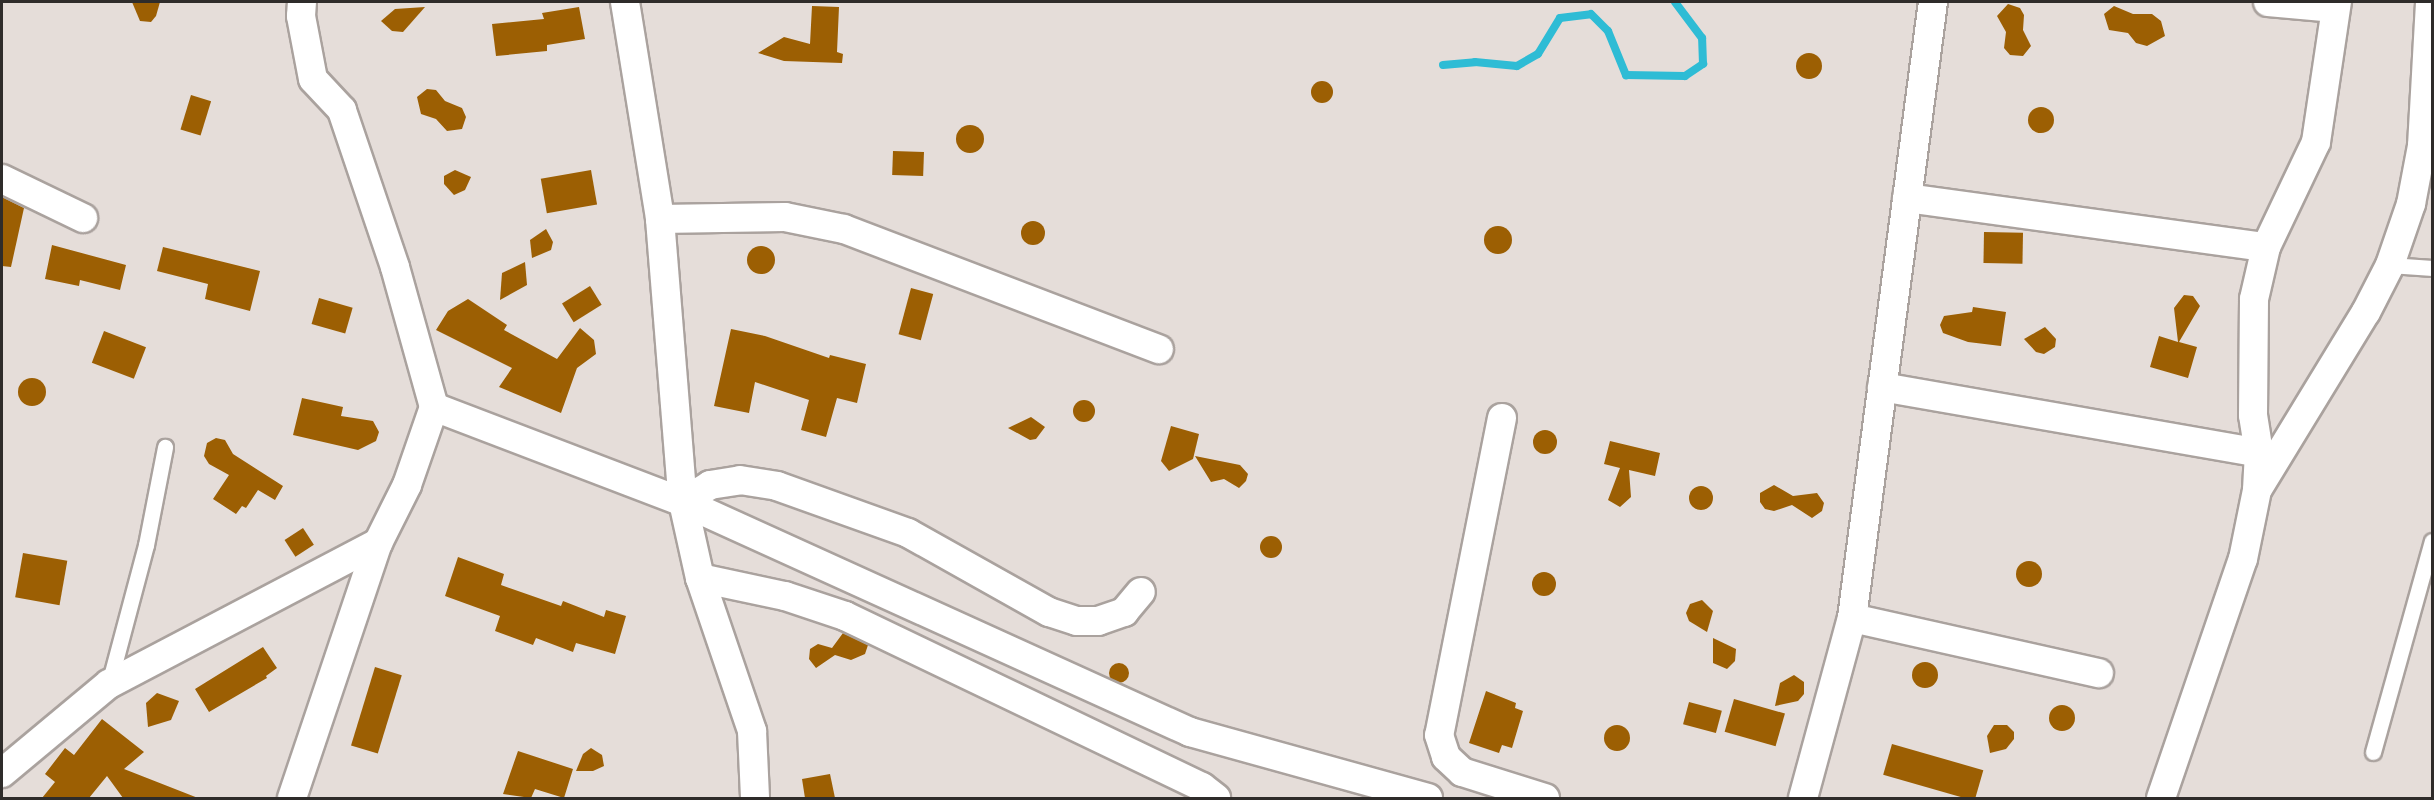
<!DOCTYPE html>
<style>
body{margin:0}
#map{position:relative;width:2434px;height:800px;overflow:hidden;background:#e5ddd9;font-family:Roboto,sans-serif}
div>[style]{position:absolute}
.stream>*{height:8px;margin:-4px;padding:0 4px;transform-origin:4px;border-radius:4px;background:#2ebcd5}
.building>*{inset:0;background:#9c5f03;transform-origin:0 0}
.round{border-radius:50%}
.roads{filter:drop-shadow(2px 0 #aaa29e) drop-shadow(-2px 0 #aaa29e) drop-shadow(0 2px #aaa29e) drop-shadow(0 -2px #aaa29e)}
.service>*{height:15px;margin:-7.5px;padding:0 7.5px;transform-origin:7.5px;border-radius:7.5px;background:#fff}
.minor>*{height:28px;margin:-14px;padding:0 14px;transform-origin:14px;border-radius:14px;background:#fff}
span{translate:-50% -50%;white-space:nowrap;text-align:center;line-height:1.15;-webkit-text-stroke:6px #e5ddd9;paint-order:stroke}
.frame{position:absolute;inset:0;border:3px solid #2f2c2a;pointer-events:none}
</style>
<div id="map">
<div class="stream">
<i style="left:1443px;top:65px;width:32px;rotate:-5deg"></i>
<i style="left:1475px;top:62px;width:42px;rotate:5.4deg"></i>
<i style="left:1517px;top:66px;width:24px;rotate:-30deg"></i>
<i style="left:1538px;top:54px;width:42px;rotate:-58.6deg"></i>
<i style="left:1560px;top:18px;width:31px;rotate:-7deg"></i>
<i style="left:1591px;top:14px;width:24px;rotate:45deg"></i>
<i style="left:1608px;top:31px;width:48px;rotate:67.8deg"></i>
<i style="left:1626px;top:75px;width:59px;rotate:1deg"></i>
<i style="left:1685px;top:76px;width:22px;rotate:-34deg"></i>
<i style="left:1703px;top:64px;width:26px;rotate:-92deg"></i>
<i style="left:1702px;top:38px;width:45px;rotate:-126.9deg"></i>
</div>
<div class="building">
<i style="clip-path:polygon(132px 2px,160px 2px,156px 16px,151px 22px,140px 21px)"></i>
<i style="clip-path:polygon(2008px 4px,2020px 8px,2024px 15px,2023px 30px,2031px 46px,2023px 56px,2010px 55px,2004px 48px,2006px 32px,1997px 16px)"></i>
<i style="clip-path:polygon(812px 6px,839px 7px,837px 52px,843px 54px,842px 63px,784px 61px,758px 53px,784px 37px,810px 44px)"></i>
<i style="clip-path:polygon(2114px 6px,2133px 14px,2152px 14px,2161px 21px,2165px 36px,2147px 46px,2136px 43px,2128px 33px,2109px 30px,2104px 14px)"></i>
<i style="clip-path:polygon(425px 7px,403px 32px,392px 31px,381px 21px,395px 9px)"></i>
<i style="clip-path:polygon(579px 7px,585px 39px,547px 45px,547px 51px,496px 56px,492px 24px,544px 19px,542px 13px)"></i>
<i class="round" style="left:1796px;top:53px;width:26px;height:26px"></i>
<i class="round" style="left:1311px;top:81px;width:22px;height:22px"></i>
<i style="clip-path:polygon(427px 89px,436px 90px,445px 101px,462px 108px,466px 117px,462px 129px,447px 131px,436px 119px,421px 114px,417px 97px)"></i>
<i style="left:191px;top:95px;width:21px;height:36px;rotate:17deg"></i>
<i class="round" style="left:2028px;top:107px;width:26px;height:26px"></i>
<i class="round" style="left:956px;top:125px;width:28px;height:28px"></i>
<i style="left:893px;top:151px;width:31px;height:24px;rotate:2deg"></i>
<i style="clip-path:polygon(455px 170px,471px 177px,465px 190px,454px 195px,444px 184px,444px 176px)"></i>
<i style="left:591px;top:170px;width:35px;height:51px;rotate:80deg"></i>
<i style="clip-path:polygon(2px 197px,24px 208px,11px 267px,2px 266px)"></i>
<i class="round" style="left:1021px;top:221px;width:24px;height:24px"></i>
<i class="round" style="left:1484px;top:226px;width:28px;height:28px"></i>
<i style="clip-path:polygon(546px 229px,553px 242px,551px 250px,532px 258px,530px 240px)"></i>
<i style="left:1984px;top:232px;width:39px;height:31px;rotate:1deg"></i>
<i style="clip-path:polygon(52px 245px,126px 265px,120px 290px,80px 280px,79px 286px,45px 279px)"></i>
<i class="round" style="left:747px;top:246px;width:28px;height:28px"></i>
<i style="clip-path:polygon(163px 247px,260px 271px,250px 311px,205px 299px,208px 284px,157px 271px)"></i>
<i style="clip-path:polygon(525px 262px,527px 285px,500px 300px,502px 273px)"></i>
<i style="left:590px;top:286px;width:22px;height:33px;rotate:58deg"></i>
<i style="left:911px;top:288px;width:23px;height:48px;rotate:15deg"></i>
<i style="clip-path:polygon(2184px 295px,2193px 296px,2200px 306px,2179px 342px,2197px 347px,2188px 378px,2150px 367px,2159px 336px,2178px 342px,2174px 308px)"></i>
<i style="left:319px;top:298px;width:35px;height:27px;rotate:16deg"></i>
<i style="clip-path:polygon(468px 299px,507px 325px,504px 330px,557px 359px,580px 328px,594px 340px,596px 354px,577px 368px,561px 413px,499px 387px,512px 368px,436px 330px,448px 311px)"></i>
<i style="clip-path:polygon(1973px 307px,2006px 312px,2001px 346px,1968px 342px,1943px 333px,1940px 325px,1944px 316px,1972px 312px)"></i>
<i style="clip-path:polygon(2045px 327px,2056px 339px,2055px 347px,2044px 354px,2036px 352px,2024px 339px)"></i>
<i style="clip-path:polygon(731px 329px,765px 336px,829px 358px,830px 355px,866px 364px,857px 403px,837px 398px,826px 437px,801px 430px,809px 400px,755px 382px,749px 413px,714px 406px)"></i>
<i style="left:104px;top:331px;width:45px;height:34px;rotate:21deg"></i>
<i class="round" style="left:18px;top:378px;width:28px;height:28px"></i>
<i style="clip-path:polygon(302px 398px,343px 407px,341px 416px,373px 421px,379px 432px,376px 441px,358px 450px,293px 435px)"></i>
<i class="round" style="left:1073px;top:400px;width:22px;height:22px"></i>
<i style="clip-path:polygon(1031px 417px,1045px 427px,1036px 439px,1030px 440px,1008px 428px)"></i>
<i style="clip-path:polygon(1171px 426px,1199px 434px,1193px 459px,1169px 471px,1161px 461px)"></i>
<i class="round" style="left:1533px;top:430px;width:24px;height:24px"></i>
<i style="clip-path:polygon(216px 438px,225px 440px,233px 454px,283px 486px,275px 500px,258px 490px,246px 508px,242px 506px,236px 514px,213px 499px,229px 475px,209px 464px,204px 456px,207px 443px)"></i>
<i style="clip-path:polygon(1610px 441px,1660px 453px,1655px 476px,1629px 470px,1631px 497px,1620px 507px,1608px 500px,1620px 468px,1604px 464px)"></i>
<i style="clip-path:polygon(1195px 456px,1240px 465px,1248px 474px,1246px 481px,1239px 488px,1224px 479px,1211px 482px)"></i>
<i style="clip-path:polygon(1774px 485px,1793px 496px,1817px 493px,1824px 503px,1822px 511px,1812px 518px,1792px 505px,1774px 511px,1765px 509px,1760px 502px,1760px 493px)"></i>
<i class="round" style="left:1689px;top:486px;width:24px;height:24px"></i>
<i style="left:303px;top:528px;width:20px;height:22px;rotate:57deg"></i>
<i class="round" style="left:1260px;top:536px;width:22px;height:22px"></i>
<i style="left:23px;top:553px;width:45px;height:45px;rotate:10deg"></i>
<i style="clip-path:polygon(458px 557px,504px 574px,501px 585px,561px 606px,563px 601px,604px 617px,606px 610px,626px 616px,615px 654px,576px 643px,573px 652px,536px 638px,533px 645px,495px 631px,500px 616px,445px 596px)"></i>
<i class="round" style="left:2016px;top:561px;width:26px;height:26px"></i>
<i class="round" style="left:1532px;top:572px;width:24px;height:24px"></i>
<i style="clip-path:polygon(1702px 600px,1713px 611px,1707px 632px,1689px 621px,1686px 613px,1690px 604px)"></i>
<i style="clip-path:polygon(843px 633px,868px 645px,865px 654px,851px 660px,835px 655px,816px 668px,809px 659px,810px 649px,818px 644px,832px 648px)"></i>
<i style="clip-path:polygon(1713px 638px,1736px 649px,1735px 661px,1727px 669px,1713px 663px)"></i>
<i style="clip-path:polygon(263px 647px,277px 668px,266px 676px,267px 678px,209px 712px,195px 689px)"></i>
<i class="round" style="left:1912px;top:662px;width:26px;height:26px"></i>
<i class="round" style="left:1109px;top:663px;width:20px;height:20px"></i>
<i style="left:375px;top:667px;width:28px;height:82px;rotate:17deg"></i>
<i style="clip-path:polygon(1794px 675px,1804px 682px,1804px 694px,1798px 701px,1775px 706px,1780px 683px)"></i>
<i style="clip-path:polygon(1486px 691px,1516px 703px,1515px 708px,1523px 711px,1512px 748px,1502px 745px,1499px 753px,1469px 743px)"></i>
<i style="clip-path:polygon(157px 693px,179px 701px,171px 720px,148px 727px,146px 703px)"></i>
<i style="left:1734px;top:699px;width:53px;height:34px;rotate:16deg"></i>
<i style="left:1689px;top:702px;width:34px;height:23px;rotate:15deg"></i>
<i class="round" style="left:2049px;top:705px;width:26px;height:26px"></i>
<i style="clip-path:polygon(102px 719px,144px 752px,124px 769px,198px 798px,123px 798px,107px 776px,89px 798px,42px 798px,55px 782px,45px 774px,65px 748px,74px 755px)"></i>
<i class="round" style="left:1604px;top:725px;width:26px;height:26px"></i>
<i style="clip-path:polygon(1994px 725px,2007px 725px,2014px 732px,2014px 739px,2006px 749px,1990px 753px,1987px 736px)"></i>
<i style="left:1892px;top:744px;width:95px;height:32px;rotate:16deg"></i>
<i style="clip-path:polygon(591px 748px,602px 755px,604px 766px,593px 771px,576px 771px,583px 754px)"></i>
<i style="clip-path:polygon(518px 751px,573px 769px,564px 798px,535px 789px,531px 798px,503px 794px)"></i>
<i style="clip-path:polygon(830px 774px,835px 798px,805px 798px,802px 779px)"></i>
</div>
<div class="roads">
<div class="service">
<i style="left:2390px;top:265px;width:42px;rotate:4.1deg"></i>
<i style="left:109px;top:684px;width:144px;rotate:-75.1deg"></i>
<i style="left:146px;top:545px;width:100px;rotate:-79deg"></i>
<i style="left:2373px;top:752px;width:219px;rotate:-74.4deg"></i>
</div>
<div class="minor">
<i style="left:625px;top:2px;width:220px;rotate:80.8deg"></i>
<i style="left:660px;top:219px;width:284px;rotate:85.4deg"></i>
<i style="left:2268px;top:2px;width:67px;rotate:5.1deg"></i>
<i style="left:2px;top:179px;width:90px;rotate:25.7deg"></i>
<i style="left:1907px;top:198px;width:362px;rotate:7.8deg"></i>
<i style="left:660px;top:219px;width:125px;rotate:-0.9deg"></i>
<i style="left:785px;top:217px;width:60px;rotate:11.5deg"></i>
<i style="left:844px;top:229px;width:337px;rotate:20.9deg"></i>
<i style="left:1882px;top:387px;width:383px;rotate:9.9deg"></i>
<i style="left:434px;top:407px;width:267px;rotate:20.9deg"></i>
<i style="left:683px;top:502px;width:78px;rotate:77.4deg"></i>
<i style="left:700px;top:578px;width:162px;rotate:71.2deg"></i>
<i style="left:752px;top:731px;width:67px;rotate:87.4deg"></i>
<i style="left:1502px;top:418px;width:323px;rotate:101.2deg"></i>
<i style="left:1439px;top:735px;width:23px;rotate:72deg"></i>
<i style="left:1446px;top:757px;width:22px;rotate:43deg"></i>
<i style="left:1462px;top:772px;width:87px;rotate:17.4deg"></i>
<i style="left:2259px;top:487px;width:205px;rotate:-58.6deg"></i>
<i style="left:2366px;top:312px;width:53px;rotate:-62.9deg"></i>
<i style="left:2390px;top:265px;width:65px;rotate:-71deg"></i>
<i style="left:2411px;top:204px;width:59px;rotate:-79.3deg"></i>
<i style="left:2422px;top:146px;width:144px;rotate:-86.8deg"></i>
<i style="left:683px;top:502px;width:557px;rotate:24.4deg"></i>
<i style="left:1190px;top:732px;width:247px;rotate:15.5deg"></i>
<i style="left:683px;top:502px;width:32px;rotate:-32deg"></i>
<i style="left:710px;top:485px;width:30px;rotate:-9deg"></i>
<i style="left:740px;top:480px;width:37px;rotate:9deg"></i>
<i style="left:777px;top:486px;width:139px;rotate:19.7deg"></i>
<i style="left:908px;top:533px;width:162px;rotate:29.3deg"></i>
<i style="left:1049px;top:612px;width:29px;rotate:18deg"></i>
<i style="left:1077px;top:621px;width:21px"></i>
<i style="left:1098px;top:621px;width:28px;rotate:-19deg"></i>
<i style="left:1124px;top:612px;width:26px;rotate:-50deg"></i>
<i style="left:700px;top:578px;width:87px;rotate:12deg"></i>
<i style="left:785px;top:596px;width:63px;rotate:18.4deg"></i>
<i style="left:845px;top:616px;width:396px;rotate:25.6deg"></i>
<i style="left:1202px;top:787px;width:18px;rotate:38deg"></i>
<i style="left:1852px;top:618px;width:253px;rotate:12.6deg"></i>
<i style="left:2px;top:773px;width:139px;rotate:-39.8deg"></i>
<i style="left:109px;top:684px;width:304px;rotate:-27.7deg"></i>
<i style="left:378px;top:543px;width:65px;rotate:-63.4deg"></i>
<i style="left:407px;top:485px;width:83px;rotate:-70.9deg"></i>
<i style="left:434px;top:407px;width:145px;rotate:-105.6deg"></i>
<i style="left:395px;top:267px;width:166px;rotate:-108.7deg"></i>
<i style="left:342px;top:110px;width:42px;rotate:-133.1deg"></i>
<i style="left:313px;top:79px;width:64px;rotate:-100.8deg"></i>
<i style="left:301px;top:16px;width:14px;rotate:-86deg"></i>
<i style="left:292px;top:798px;width:269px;rotate:-71.4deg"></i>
<i style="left:1803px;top:798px;width:187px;rotate:-74.8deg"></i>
<i style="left:1852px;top:618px;width:621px;rotate:-82.51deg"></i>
<i style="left:2161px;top:798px;width:253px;rotate:-71.1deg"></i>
<i style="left:2243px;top:559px;width:70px;rotate:-78.5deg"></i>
<i style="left:2257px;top:490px;width:37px;rotate:-87deg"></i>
<i style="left:2259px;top:453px;width:38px;rotate:-99deg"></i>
<i style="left:2253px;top:415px;width:116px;rotate:-89.5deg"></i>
<i style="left:2254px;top:299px;width:53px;rotate:-77deg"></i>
<i style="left:2266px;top:247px;width:116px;rotate:-64.5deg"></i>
<i style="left:2316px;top:142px;width:142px;rotate:-81.5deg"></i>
</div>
</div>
<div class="frame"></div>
</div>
